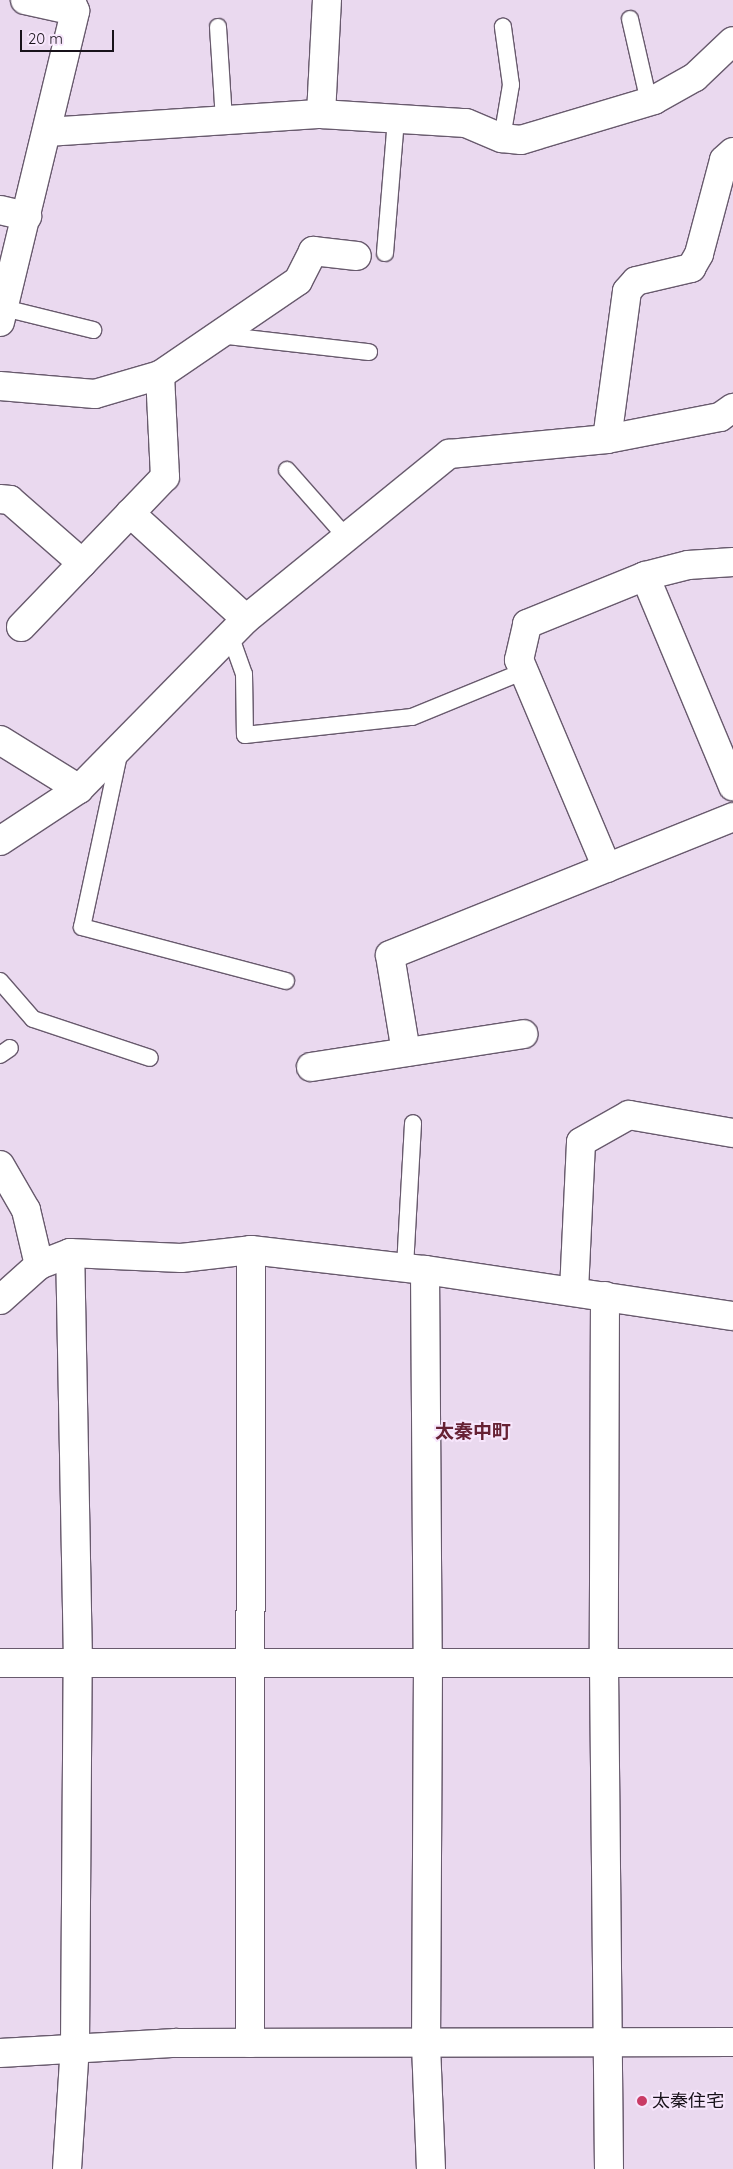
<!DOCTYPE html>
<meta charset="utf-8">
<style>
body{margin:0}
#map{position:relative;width:733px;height:2169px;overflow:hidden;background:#ead9ef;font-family:Quicksand,"Noto Sans JP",sans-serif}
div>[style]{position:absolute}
.roads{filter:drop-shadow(1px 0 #685a6d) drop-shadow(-1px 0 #685a6d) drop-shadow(0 1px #685a6d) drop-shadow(0 -1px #685a6d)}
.lane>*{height:16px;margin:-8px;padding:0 8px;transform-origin:8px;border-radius:8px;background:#fff}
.street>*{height:28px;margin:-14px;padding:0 14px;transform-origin:14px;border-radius:14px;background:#fff}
.secondary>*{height:28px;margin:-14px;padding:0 14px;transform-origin:14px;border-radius:14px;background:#fff}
.dots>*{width:14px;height:14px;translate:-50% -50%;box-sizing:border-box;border:2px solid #f7e6fc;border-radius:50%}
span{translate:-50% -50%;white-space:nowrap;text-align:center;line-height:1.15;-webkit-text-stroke:4px #f7e6fc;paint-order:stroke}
.poi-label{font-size:18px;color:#18121a}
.left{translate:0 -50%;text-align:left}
.neighbourhood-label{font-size:19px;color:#662134;font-weight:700}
.scale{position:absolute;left:20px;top:30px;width:94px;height:22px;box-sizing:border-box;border:2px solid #18121a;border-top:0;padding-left:6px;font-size:15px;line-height:18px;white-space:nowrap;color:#18121a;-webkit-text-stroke:4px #f7e6fc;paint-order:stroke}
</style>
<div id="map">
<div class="roads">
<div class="lane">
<i style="left:630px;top:19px;width:85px;rotate:77.1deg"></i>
<i style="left:218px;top:27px;width:93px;rotate:86.3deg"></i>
<i style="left:502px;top:138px;width:54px;rotate:-80.4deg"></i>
<i style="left:511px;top:85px;width:59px;rotate:-97.9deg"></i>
<i style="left:385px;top:253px;width:135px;rotate:-85.3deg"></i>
<i style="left:4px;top:308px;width:92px;rotate:13.9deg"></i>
<i style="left:219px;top:335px;width:151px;rotate:6.5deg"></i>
<i style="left:287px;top:470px;width:89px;rotate:48.6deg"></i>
<i style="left:230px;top:635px;width:41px;rotate:70.3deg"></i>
<i style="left:244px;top:674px;width:61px;rotate:89.1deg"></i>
<i style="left:245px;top:735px;width:168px;rotate:-6.2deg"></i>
<i style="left:412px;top:717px;width:121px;rotate:-22.3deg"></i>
<i style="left:120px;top:750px;width:181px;rotate:102.1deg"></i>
<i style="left:82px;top:927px;width:211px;rotate:14.8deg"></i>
<i style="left:0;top:981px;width:50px;rotate:49deg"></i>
<i style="left:33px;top:1019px;width:123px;rotate:18.4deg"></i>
<i style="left:0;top:1055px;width:12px;rotate:-35deg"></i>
<i style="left:405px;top:1267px;width:144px;rotate:-86.8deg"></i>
</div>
<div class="street">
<i style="left:25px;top:0;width:51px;rotate:12.4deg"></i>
<i style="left:321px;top:114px;width:114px;rotate:-87deg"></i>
<i style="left:47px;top:132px;width:275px;rotate:-3.8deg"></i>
<i style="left:321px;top:114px;width:145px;rotate:3.6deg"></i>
<i style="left:466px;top:123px;width:39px;rotate:23deg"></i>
<i style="left:502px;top:138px;width:19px;rotate:6deg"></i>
<i style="left:521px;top:140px;width:139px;rotate:-16.7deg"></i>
<i style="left:654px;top:100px;width:47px;rotate:-29.3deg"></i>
<i style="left:695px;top:77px;width:52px;rotate:-43.5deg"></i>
<i style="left:0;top:210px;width:28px;rotate:13deg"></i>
<i style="left:0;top:322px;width:320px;rotate:-76.4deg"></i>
<i style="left:75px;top:11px;width:12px;rotate:-110deg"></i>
<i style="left:0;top:386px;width:95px;rotate:4.8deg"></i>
<i style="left:95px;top:394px;width:68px;rotate:-16.3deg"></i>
<i style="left:160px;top:375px;width:167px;rotate:-34.3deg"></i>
<i style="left:298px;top:281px;width:34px;rotate:-63deg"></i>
<i style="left:313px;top:251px;width:44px;rotate:6.5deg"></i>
<i style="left:607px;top:439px;width:149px;rotate:-82.3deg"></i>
<i style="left:627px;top:291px;width:13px;rotate:-48deg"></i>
<i style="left:636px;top:281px;width:57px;rotate:-13.3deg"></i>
<i style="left:691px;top:268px;width:16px;rotate:-60deg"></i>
<i style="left:699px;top:254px;width:97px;rotate:-75.1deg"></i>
<i style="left:724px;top:160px;width:12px;rotate:-42deg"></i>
<i style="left:0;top:499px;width:10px;rotate:6deg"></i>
<i style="left:10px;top:500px;width:96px;rotate:41.2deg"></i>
<i style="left:130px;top:513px;width:157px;rotate:42.4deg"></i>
<i style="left:645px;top:576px;width:228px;rotate:67.3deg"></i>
<i style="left:21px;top:627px;width:208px;rotate:-46.2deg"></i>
<i style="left:165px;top:477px;width:102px;rotate:-92.8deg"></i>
<i style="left:0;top:740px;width:93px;rotate:31.8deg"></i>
<i style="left:0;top:841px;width:95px;rotate:-33.4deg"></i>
<i style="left:79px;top:789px;width:238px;rotate:-45.5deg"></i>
<i style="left:246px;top:619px;width:262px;rotate:-39.1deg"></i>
<i style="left:449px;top:454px;width:159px;rotate:-5.4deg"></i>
<i style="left:607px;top:439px;width:115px;rotate:-11deg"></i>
<i style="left:720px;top:417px;width:16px;rotate:-35deg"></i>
<i style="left:607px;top:868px;width:226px;rotate:-112.9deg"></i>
<i style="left:519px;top:660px;width:37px;rotate:-77deg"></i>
<i style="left:527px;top:624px;width:127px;rotate:-22.1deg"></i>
<i style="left:645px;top:576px;width:44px;rotate:-14.3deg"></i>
<i style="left:688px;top:565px;width:45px;rotate:-3.8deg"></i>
<i style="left:406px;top:1052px;width:98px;rotate:-99.4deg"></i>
<i style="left:390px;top:955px;width:370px;rotate:-21.9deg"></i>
<i style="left:311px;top:1067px;width:215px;rotate:-8.8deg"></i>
<i style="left:0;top:1165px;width:52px;rotate:60deg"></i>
<i style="left:26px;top:1210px;width:57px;rotate:76.7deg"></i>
<i style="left:425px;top:1270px;width:395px;rotate:89.6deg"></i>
<i style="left:428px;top:1665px;width:380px;rotate:90.3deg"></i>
<i style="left:426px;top:2045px;width:124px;rotate:87.7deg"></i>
<i style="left:574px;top:1291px;width:149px;rotate:-87.3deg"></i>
<i style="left:581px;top:1142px;width:55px;rotate:-29.4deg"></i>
<i style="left:629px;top:1115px;width:106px;rotate:9.8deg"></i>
<i style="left:605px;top:1296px;width:370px;rotate:90.2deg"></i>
<i style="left:604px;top:1666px;width:503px;rotate:89.43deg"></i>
<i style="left:0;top:1300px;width:52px;rotate:-41.9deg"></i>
<i style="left:39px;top:1265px;width:33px;rotate:-21deg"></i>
<i style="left:70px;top:1253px;width:111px;rotate:2.6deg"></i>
<i style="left:181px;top:1258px;width:70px;rotate:-6.5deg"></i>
<i style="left:251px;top:1250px;width:175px;rotate:6.6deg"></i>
<i style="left:425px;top:1270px;width:311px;rotate:8.5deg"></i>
<i style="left:0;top:1663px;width:733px"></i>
<i style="left:250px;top:2043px;width:793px;rotate:-89.93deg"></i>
<i style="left:67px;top:2169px;width:123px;rotate:-86.3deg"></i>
<i style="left:75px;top:2046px;width:384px;rotate:-89.6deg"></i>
<i style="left:78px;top:1662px;width:409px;rotate:-91.1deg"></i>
</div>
<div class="secondary">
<i style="left:0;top:2053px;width:176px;rotate:-3.3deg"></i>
<i style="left:176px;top:2043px;width:557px;rotate:-0.1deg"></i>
</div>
</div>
<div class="dots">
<i style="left:642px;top:2101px;background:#c93b65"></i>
</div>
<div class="poi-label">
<span class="left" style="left:652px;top:2101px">太秦住宅</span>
</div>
<div class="neighbourhood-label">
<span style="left:473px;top:1432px">太秦中町</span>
</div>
<div class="scale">20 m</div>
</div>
